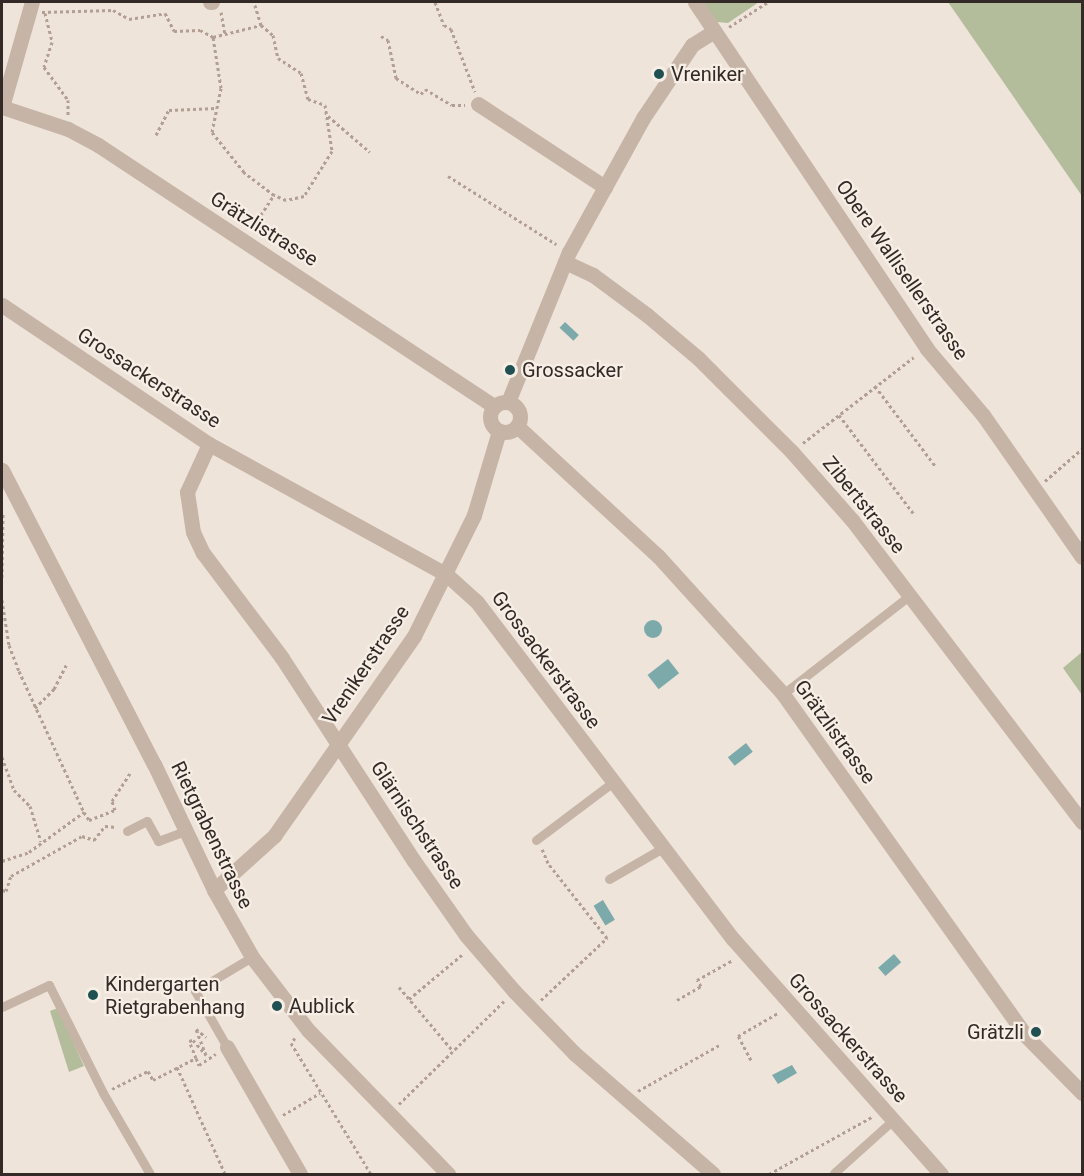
<!DOCTYPE html>
<meta charset="utf-8">
<style>
body{margin:0}
#map{position:relative;width:1084px;height:1176px;overflow:hidden;background:#efe4da;font-family:Roboto,sans-serif}
div>[style]{position:absolute}
.green>*{inset:0;background:#b3bd9c}
.water>*{inset:0;background:#7caaaa;transform-origin:0 0}
.round{border-radius:50%}
.path>*{height:3px;margin-top:-1.5px;transform-origin:0;background:repeating-linear-gradient(90deg,#b29e92 0 3px,transparent 0 6px)}
.service>*{height:9px;margin:-4.5px;padding:0 4.5px;transform-origin:4.5px;border-radius:4.5px;background:#c6b4a7}
.minor>*{height:15px;margin:-7.5px;padding:0 7.5px;transform-origin:7.5px;border-radius:7.5px;background:#c6b4a7}
.minor>.ring{margin:-7.5px;padding:0;box-sizing:content-box;background:none;border:15px solid #c6b4a7;border-radius:50%}
.dots>*{width:16px;height:16px;translate:-50% -50%;box-sizing:border-box;border:3px solid #f7efe6;border-radius:50%}
span{translate:-50% -50%;white-space:nowrap;text-align:center;line-height:1.15;-webkit-text-stroke:4.5px #f7efe6;paint-order:stroke}
.poi-label{font-size:20px;color:#332a27}
.left{translate:0 -50%;text-align:left}
.right{translate:-100% -50%;text-align:right}
.street-label{font-size:20px;color:#332a27}
.frame{position:absolute;inset:0;border:3px solid #332a27;pointer-events:none}
</style>
<div id="map">
<div class="green">
<i style="clip-path:polygon(703px 2px,759px 2px,728px 23px,717px 22px)"></i>
<i style="clip-path:polygon(948px 2px,1082px 2px,1082px 196px)"></i>
<i style="clip-path:polygon(1082px 652px,1082px 695px,1063px 668px)"></i>
<i style="clip-path:polygon(58px 1008px,84px 1066px,69px 1072px,50px 1011px)"></i>
</div>
<div class="water">
<i style="left:565px;top:322px;width:19px;height:8px;rotate:43deg"></i>
<i class="round" style="left:644px;top:620px;width:18px;height:18px"></i>
<i style="left:668px;top:659px;width:18px;height:26px;rotate:52deg"></i>
<i style="left:746px;top:743px;width:11px;height:23px;rotate:52deg"></i>
<i style="left:603px;top:900px;width:23px;height:11px;rotate:59deg"></i>
<i style="left:894px;top:954px;width:11px;height:21px;rotate:49deg"></i>
<i style="clip-path:polygon(792px 1065px,797px 1073px,778px 1084px,772px 1075px)"></i>
</div>
<div class="path">
<i style="left:435px;top:2px;width:25px;rotate:69deg"></i>
<i style="left:444px;top:25px;width:8px;rotate:30deg"></i>
<i style="left:451px;top:29px;width:67px;rotate:69.1deg"></i>
<i style="left:42px;top:12px;width:71px;rotate:-1.6deg"></i>
<i style="left:113px;top:10px;width:18px;rotate:29deg"></i>
<i style="left:129px;top:19px;width:36px;rotate:-9deg"></i>
<i style="left:165px;top:13px;width:20px;rotate:63deg"></i>
<i style="left:174px;top:31px;width:26px;rotate:-2deg"></i>
<i style="left:200px;top:30px;width:15px;rotate:28deg"></i>
<i style="left:221px;top:12px;width:22px;rotate:80deg"></i>
<i style="left:45px;top:13px;width:30px;rotate:76deg"></i>
<i style="left:52px;top:42px;width:26px;rotate:108deg"></i>
<i style="left:44px;top:67px;width:41px;rotate:54deg"></i>
<i style="left:68px;top:100px;width:15px;rotate:90deg"></i>
<i style="left:261px;top:25px;width:16px;rotate:40deg"></i>
<i style="left:273px;top:35px;width:24px;rotate:78deg"></i>
<i style="left:278px;top:58px;width:27px;rotate:33deg"></i>
<i style="left:301px;top:73px;width:27px;rotate:75deg"></i>
<i style="left:308px;top:99px;width:18px;rotate:19deg"></i>
<i style="left:325px;top:105px;width:47px;rotate:81.3deg"></i>
<i style="left:332px;top:151px;width:53px;rotate:121.9deg"></i>
<i style="left:304px;top:196px;width:18px;rotate:167deg"></i>
<i style="left:286px;top:200px;width:13px;rotate:-157deg"></i>
<i style="left:729px;top:27px;width:46px;rotate:-32.7deg"></i>
<i style="left:381px;top:36px;width:8px;rotate:30deg"></i>
<i style="left:388px;top:40px;width:39px;rotate:78deg"></i>
<i style="left:396px;top:78px;width:30px;rotate:33deg"></i>
<i style="left:421px;top:94px;width:6px;rotate:-51deg"></i>
<i style="left:425px;top:89px;width:31px;rotate:31deg"></i>
<i style="left:452px;top:105px;width:13px"></i>
<i style="left:328px;top:116px;width:55px;rotate:40.6deg"></i>
<i style="left:156px;top:135px;width:28px;rotate:-63deg"></i>
<i style="left:169px;top:110px;width:48px;rotate:-2.4deg"></i>
<i style="left:448px;top:176px;width:128px;rotate:32.2deg"></i>
<i style="left:251px;top:230px;width:42px;rotate:-56.7deg"></i>
<i style="left:274px;top:195px;width:38px;rotate:-143deg"></i>
<i style="left:244px;top:172px;width:51px;rotate:-128.7deg"></i>
<i style="left:212px;top:132px;width:45px;rotate:-78.4deg"></i>
<i style="left:221px;top:88px;width:52px;rotate:-98.9deg"></i>
<i style="left:213px;top:37px;width:49px;rotate:-14deg"></i>
<i style="left:261px;top:25px;width:24px;rotate:-107deg"></i>
<i style="left:875px;top:386px;width:101px;rotate:53deg"></i>
<i style="left:839px;top:415px;width:124px;rotate:52.9deg"></i>
<i style="left:803px;top:443px;width:140px;rotate:-37.8deg"></i>
<i style="left:1045px;top:481px;width:49px;rotate:-40.9deg"></i>
<i style="left:2px;top:577px;width:65px;rotate:-89.1deg"></i>
<i style="left:2px;top:600px;width:46px;rotate:81.2deg"></i>
<i style="left:9px;top:645px;width:28px;rotate:69deg"></i>
<i style="left:19px;top:671px;width:155px;rotate:65.3deg"></i>
<i style="left:35px;top:708px;width:27px;rotate:-45deg"></i>
<i style="left:54px;top:689px;width:28px;rotate:-63deg"></i>
<i style="left:2px;top:757px;width:35px;rotate:70deg"></i>
<i style="left:14px;top:790px;width:23px;rotate:45deg"></i>
<i style="left:30px;top:806px;width:37px;rotate:73deg"></i>
<i style="left:2px;top:861px;width:28px;rotate:-18deg"></i>
<i style="left:29px;top:852px;width:68px;rotate:-36deg"></i>
<i style="left:84px;top:812px;width:9px;rotate:58deg"></i>
<i style="left:89px;top:820px;width:28px;rotate:-21deg"></i>
<i style="left:115px;top:810px;width:9px;rotate:-108deg"></i>
<i style="left:112px;top:801px;width:35px;rotate:-57deg"></i>
<i style="left:2px;top:890px;width:4px;rotate:14deg"></i>
<i style="left:6px;top:891px;width:16px;rotate:-72deg"></i>
<i style="left:11px;top:876px;width:81px;rotate:-29.4deg"></i>
<i style="left:82px;top:836px;width:13px;rotate:18deg"></i>
<i style="left:94px;top:840px;width:18px;rotate:-52deg"></i>
<i style="left:105px;top:826px;width:11px;rotate:5deg"></i>
<i style="left:399px;top:987px;width:84px;rotate:49.8deg"></i>
<i style="left:409px;top:999px;width:70px;rotate:-39.8deg"></i>
<i style="left:541px;top:1000px;width:91px;rotate:-43.2deg"></i>
<i style="left:607px;top:938px;width:95px;rotate:-128.2deg"></i>
<i style="left:548px;top:863px;width:15px;rotate:-113deg"></i>
<i style="left:677px;top:1000px;width:28px;rotate:-30deg"></i>
<i style="left:701px;top:986px;width:7px;rotate:-124deg"></i>
<i style="left:697px;top:980px;width:41px;rotate:-29.1deg"></i>
<i style="left:295px;top:1038px;width:6px;rotate:129deg"></i>
<i style="left:291px;top:1043px;width:153px;rotate:58.6deg"></i>
<i style="left:196px;top:1058px;width:18px;rotate:-112deg"></i>
<i style="left:189px;top:1041px;width:4px;rotate:-14deg"></i>
<i style="left:193px;top:1040px;width:20px;rotate:49deg"></i>
<i style="left:206px;top:1055px;width:28px;rotate:-111deg"></i>
<i style="left:196px;top:1029px;width:13px;rotate:39deg"></i>
<i style="left:751px;top:1060px;width:27px;rotate:-118deg"></i>
<i style="left:738px;top:1036px;width:46px;rotate:-29.9deg"></i>
<i style="left:177px;top:1067px;width:117px;rotate:65.8deg"></i>
<i style="left:112px;top:1089px;width:40px;rotate:-26.6deg"></i>
<i style="left:148px;top:1071px;width:10px;rotate:61deg"></i>
<i style="left:153px;top:1080px;width:48px;rotate:-27.1deg"></i>
<i style="left:196px;top:1058px;width:8px;rotate:67deg"></i>
<i style="left:199px;top:1065px;width:20px;rotate:-33deg"></i>
<i style="left:638px;top:1091px;width:95px;rotate:-29.5deg"></i>
<i style="left:399px;top:1104px;width:147px;rotate:-44.4deg"></i>
<i style="left:283px;top:1115px;width:43px;rotate:-30.7deg"></i>
<i style="left:769px;top:1174px;width:118px;rotate:-29deg"></i>
</div>
<div class="service">
<i style="left:783px;top:694px;width:160px;rotate:-37.9deg"></i>
<i style="left:127px;top:831px;width:22px;rotate:-27deg"></i>
<i style="left:147px;top:821px;width:23px;rotate:61deg"></i>
<i style="left:158px;top:841px;width:29px;rotate:-20deg"></i>
<i style="left:536px;top:840px;width:95px;rotate:-36.9deg"></i>
<i style="left:609px;top:879px;width:60px;rotate:-30deg"></i>
<i style="left:2px;top:1007px;width:52px;rotate:-25.1deg"></i>
<i style="left:49px;top:985px;width:121px;rotate:63.4deg"></i>
<i style="left:103px;top:1093px;width:94px;rotate:59.9deg"></i>
<i style="left:227px;top:1047px;width:64px;rotate:-119.7deg"></i>
<i style="left:195px;top:991px;width:66px;rotate:-30.8deg"></i>
<i style="left:834px;top:1173px;width:79px;rotate:-41.9deg"></i>
</div>
<div class="minor">
<i style="left:210px;top:2px;width:2px"></i>
<i style="left:695px;top:2px;width:417px;rotate:56.2deg"></i>
<i style="left:927px;top:349px;width:87px;rotate:49.7deg"></i>
<i style="left:983px;top:415px;width:173px;rotate:55.1deg"></i>
<i style="left:478px;top:104px;width:152px;rotate:33.2deg"></i>
<i style="left:2px;top:107px;width:70px;rotate:18.4deg"></i>
<i style="left:68px;top:129px;width:34px;rotate:28deg"></i>
<i style="left:98px;top:145px;width:474px;rotate:33.4deg"></i>
<i style="left:2px;top:107px;width:109px;rotate:-74.1deg"></i>
<i style="left:565px;top:262px;width:31px;rotate:25deg"></i>
<i style="left:593px;top:275px;width:67px;rotate:36.5deg"></i>
<i style="left:647px;top:315px;width:67px;rotate:40.1deg"></i>
<i style="left:698px;top:358px;width:133px;rotate:45deg"></i>
<i style="left:792px;top:452px;width:91px;rotate:48.6deg"></i>
<i style="left:852px;top:520px;width:380px;rotate:52.7deg"></i>
<i style="left:2px;top:305px;width:249px;rotate:33.9deg"></i>
<i style="left:209px;top:444px;width:272px;rotate:28.8deg"></i>
<i style="left:447px;top:575px;width:40px;rotate:42deg"></i>
<i style="left:477px;top:602px;width:423px;rotate:52.8deg"></i>
<i style="left:733px;top:939px;width:314px;rotate:48.5deg"></i>
<i class="ring" style="left:490px;top:402px;width:15px;height:15px"></i>
<i style="left:508px;top:402px;width:162px;rotate:-67.9deg"></i>
<i style="left:569px;top:252px;width:153px;rotate:-61.1deg"></i>
<i style="left:643px;top:118px;width:88px;rotate:-56.1deg"></i>
<i style="left:692px;top:45px;width:26px;rotate:-32deg"></i>
<i style="left:517px;top:426px;width:192px;rotate:42.7deg"></i>
<i style="left:658px;top:556px;width:186px;rotate:47.8deg"></i>
<i style="left:783px;top:694px;width:420px;rotate:54.6deg"></i>
<i style="left:1026px;top:1036px;width:80px;rotate:45.5deg"></i>
<i style="left:209px;top:444px;width:53px;rotate:114.6deg"></i>
<i style="left:187px;top:492px;width:40px;rotate:81.5deg"></i>
<i style="left:193px;top:532px;width:23px;rotate:65deg"></i>
<i style="left:203px;top:553px;width:131px;rotate:53deg"></i>
<i style="left:282px;top:658px;width:242px;rotate:57deg"></i>
<i style="left:414px;top:861px;width:90px;rotate:54.9deg"></i>
<i style="left:466px;top:935px;width:74px;rotate:49.4deg"></i>
<i style="left:514px;top:991px;width:86px;rotate:45.9deg"></i>
<i style="left:574px;top:1053px;width:184px;rotate:41deg"></i>
<i style="left:2px;top:470px;width:331px;rotate:62.7deg"></i>
<i style="left:154px;top:764px;width:140px;rotate:64.5deg"></i>
<i style="left:214px;top:890px;width:77px;rotate:60.4deg"></i>
<i style="left:252px;top:957px;width:92px;rotate:52.5deg"></i>
<i style="left:308px;top:1030px;width:201px;rotate:45.8deg"></i>
<i style="left:214px;top:890px;width:81px;rotate:-42deg"></i>
<i style="left:274px;top:836px;width:244px;rotate:-55deg"></i>
<i style="left:414px;top:636px;width:135px;rotate:-63.6deg"></i>
<i style="left:474px;top:515px;width:88px;rotate:-73.4deg"></i>
<i style="left:227px;top:1047px;width:146px;rotate:60.1deg"></i>
</div>
<div class="dots">
<i style="left:659px;top:74px;background:#205051"></i>
<i style="left:510px;top:370px;background:#205051"></i>
<i style="left:93px;top:995px;background:#205051"></i>
<i style="left:277px;top:1006px;background:#205051"></i>
<i style="left:1036px;top:1032px;background:#205051"></i>
</div>
<div class="poi-label">
<span class="left" style="left:671px;top:74px">Vreniker</span>
<span class="left" style="left:522px;top:370px">Grossacker</span>
<span class="left" style="left:105px;top:996px">Kindergarten<br>Rietgrabenhang</span>
<span class="left" style="left:289px;top:1006px">Aublick</span>
<span class="right" style="left:1024px;top:1032px">Grätzli</span>
</div>
<div class="street-label">
<span style="left:264px;top:229px;rotate:32deg">Grätzlistrasse</span>
<span style="left:902px;top:270px;rotate:55deg">Obere Wallisellerstrasse</span>
<span style="left:149px;top:378px;rotate:33deg">Grossackerstrasse</span>
<span style="left:864px;top:505px;rotate:51deg">Zibertstrasse</span>
<span style="left:546px;top:660px;rotate:53deg">Grossackerstrasse</span>
<span style="left:366px;top:665px;rotate:-56deg">Vrenikerstrasse</span>
<span style="left:835px;top:732px;rotate:54deg">Grätzlistrasse</span>
<span style="left:417px;top:825px;rotate:56deg">Glärnischstrasse</span>
<span style="left:212px;top:835px;rotate:64deg">Rietgrabenstrasse</span>
<span style="left:848px;top:1038px;rotate:48deg">Grossackerstrasse</span>
</div>
<div class="frame"></div>
</div>
